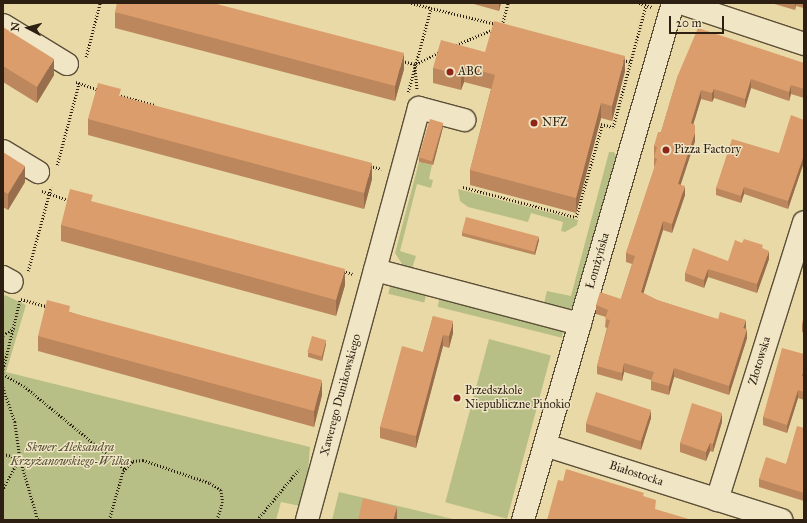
<!DOCTYPE html>
<meta charset="utf-8">
<style>
body{margin:0}
#map{position:relative;width:807px;height:523px;overflow:hidden;background:#e8d9a6;font-family:"IM FELL Great Primer",serif}
div>[style]{position:absolute}
.green>*{inset:0;background:#b8bf86;transform-origin:0 0}
.path>*{height:2.5px;margin-top:-1.25px;transform-origin:0;background:repeating-linear-gradient(90deg,#2d1f12 0 1px,transparent 0 3px)}
.roads{filter:drop-shadow(1px 0 #5c4e37) drop-shadow(-1px 0 #5c4e37) drop-shadow(0 1px #5c4e37) drop-shadow(0 -1px #5c4e37)}
.minor>*{height:22px;margin:-11px;padding:0 11px;transform-origin:11px;border-radius:11px;background:#f0e6c5}
.wall>*{inset:0;background:#bc875d}
.shaded-wall>*{inset:0;background:#996e4c}
.building>*{inset:0;background:#db9d6c;transform-origin:0 0}
.dots>*{width:11px;height:11px;translate:-50% -50%;box-sizing:border-box;border:2px solid #f0e6c5;border-radius:50%}
span{translate:-50% -50%;white-space:nowrap;text-align:center;line-height:1.15;-webkit-text-stroke:3px #f0e6c5;paint-order:stroke}
.poi-label{font-size:12px;color:#2d1f12}
.left{translate:0 -50%;text-align:left}
.street-label{font-size:12px;color:#2d1f12}
.park-label{font-size:12px;color:#574f35;font-style:italic}
.frame{position:absolute;inset:0;border:4px solid #2d1f12;pointer-events:none}
.north{position:absolute;left:8px;top:8px;width:40px;height:40px;-webkit-text-stroke:3px #f0e6c5;paint-order:stroke;rotate:276deg;font-size:11px;font-weight:700;line-height:16px;text-align:center;color:#2d1f12}
.north::after{content:'';display:block;margin:auto;width:14px;height:18px;background:#2d1f12;clip-path:polygon(50% 0,100% 100%,50% 72%,0 100%)}
.scale{position:absolute;left:669px;top:16px;width:55px;height:18px;box-sizing:border-box;border:2px solid #2d1f12;border-top:0;padding-left:5px;font-size:12px;line-height:14px;white-space:nowrap;color:#2d1f12;-webkit-text-stroke:3px #f0e6c5;paint-order:stroke}
</style>
<div id="map">
<div class="green">
<i style="clip-path:polygon(609px 152px,614px 152px,618px 159px,576px 305px,573px 308px,568px 310px,406px 270px,395px 253px,419px 162px,432px 165px,429px 179px,433px 180px,431px 188px,417px 184px,400px 251px,416px 256px,412px 269px,544px 303px,547px 291px,571px 296px)"></i>
<i style="clip-path:polygon(458px 189px,578px 220px,577px 225px,565px 232px,561px 231px,563px 222px,531px 213px,528px 222px,468px 207px,460px 201px)"></i>
<i style="left:391px;top:283px;width:37px;height:11px;rotate:14deg"></i>
<i style="clip-path:polygon(5px 295px,26px 305px,6px 372px,310px 447px,305px 507px,281px 502px,276px 520px,3px 520px,3px 298px)"></i>
<i style="left:440px;top:297px;width:128px;height:10px;rotate:14deg"></i>
<i style="left:489px;top:339px;width:64px;height:169px;rotate:15deg"></i>
<i style="clip-path:polygon(339px 492px,457px 520px,332px 520px)"></i>
</div>
<div class="path">
<i style="left:411px;top:3px;width:21px;rotate:14deg"></i>
<i style="left:639px;top:3px;width:14px;rotate:17deg"></i>
<i style="left:502px;top:25px;width:23px;rotate:-75deg"></i>
<i style="left:456px;top:45px;width:41px;rotate:-22.8deg"></i>
<i style="left:86px;top:57px;width:56px;rotate:-75.5deg"></i>
<i style="left:623px;top:60px;width:8px;rotate:14deg"></i>
<i style="left:402px;top:61px;width:13px;rotate:13deg"></i>
<i style="left:415px;top:64px;width:25px;rotate:85deg"></i>
<i style="left:416px;top:64px;width:27px;rotate:-27deg"></i>
<i style="left:76px;top:82px;width:24px;rotate:19deg"></i>
<i style="left:408px;top:92px;width:87px;rotate:-74.7deg"></i>
<i style="left:431px;top:8px;width:67px;rotate:13.8deg"></i>
<i style="left:118px;top:95px;width:38px;rotate:15deg"></i>
<i style="left:601px;top:124px;width:12px;rotate:14deg"></i>
<i style="left:613px;top:127px;width:126px;rotate:-74.9deg"></i>
<i style="left:57px;top:165px;width:85px;rotate:-75deg"></i>
<i style="left:370px;top:166px;width:12px;rotate:14deg"></i>
<i style="left:463px;top:187px;width:117px;rotate:14.9deg"></i>
<i style="left:576px;top:217px;width:96px;rotate:-74.2deg"></i>
<i style="left:42px;top:191px;width:31px;rotate:19deg"></i>
<i style="left:28px;top:271px;width:87px;rotate:-74.7deg"></i>
<i style="left:343px;top:271px;width:10px;rotate:17deg"></i>
<i style="left:21px;top:299px;width:29px;rotate:16deg"></i>
<i style="left:3px;top:335px;width:13px;rotate:-32deg"></i>
<i style="left:3px;top:369px;width:72px;rotate:-76.3deg"></i>
<i style="left:3px;top:374px;width:24px;rotate:30deg"></i>
<i style="left:24px;top:386px;width:131px;rotate:39.4deg"></i>
<i style="left:3px;top:387px;width:37px;rotate:71deg"></i>
<i style="left:15px;top:422px;width:36px;rotate:82deg"></i>
<i style="left:20px;top:458px;width:65px;rotate:73.8deg"></i>
<i style="left:3px;top:454px;width:17px;rotate:13deg"></i>
<i style="left:20px;top:458px;width:36px;rotate:118deg"></i>
<i style="left:109px;top:520px;width:51px;rotate:-74.1deg"></i>
<i style="left:123px;top:471px;width:14px;rotate:-45deg"></i>
<i style="left:133px;top:461px;width:10px;rotate:-6deg"></i>
<i style="left:143px;top:460px;width:71px;rotate:18.9deg"></i>
<i style="left:210px;top:483px;width:13px;rotate:32deg"></i>
<i style="left:221px;top:490px;width:12px;rotate:81deg"></i>
<i style="left:223px;top:502px;width:19px;rotate:108deg"></i>
<i style="left:257px;top:520px;width:66px;rotate:-50.5deg"></i>
</div>
<div class="roads">
<div class="minor">
<i style="left:681px;top:3px;width:130px;rotate:18.4deg"></i>
<i style="left:3px;top:25px;width:75px;rotate:31.4deg"></i>
<i style="left:3px;top:151px;width:41px;rotate:31deg"></i>
<i style="left:375px;top:270px;width:212px;rotate:14.8deg"></i>
<i style="left:3px;top:277px;width:10px;rotate:29deg"></i>
<i style="left:545px;top:445px;width:248px;rotate:17.6deg"></i>
<i style="left:717px;top:500px;width:291px;rotate:-72.6deg"></i>
<i style="left:307px;top:520px;width:427px;rotate:-74.8deg"></i>
<i style="left:419px;top:108px;width:47px;rotate:14.9deg"></i>
<i style="left:523px;top:520px;width:538px;rotate:-73.82deg"></i>
</div>
</div>
<div class="wall">
<i style="clip-path:polygon(470px 3px,501px 3px,499px 11px)"></i>
<i style="clip-path:polygon(771px 3px,804px 3px,804px 8px,796px 6px,795px 10px)"></i>
<i style="clip-path:polygon(115px 12px,404px 69px,395px 101px,115px 28px)"></i>
<i style="clip-path:polygon(3px 27px,54px 75px,37px 103px,3px 82px)"></i>
<i style="clip-path:polygon(485px 52px,625px 71px,612px 121px,601px 118px,576px 213px,470px 185px,470px 170px,491px 89px,464px 82px,461px 90px,433px 83px,433px 68px)"></i>
<i style="clip-path:polygon(804px 63px,804px 98px,791px 94px,789px 101px,751px 88px,745px 108px,714px 98px,712px 102px,701px 99px,693px 124px,695px 134px,695px 141px,680px 185px,685px 195px,672px 233px,663px 230px,643px 293px,657px 300px,746px 329px,747px 338px,729px 395px,674px 377px,669px 395px,651px 390px,651px 380px,624px 372px,622px 381px,597px 374px,597px 366px,607px 328px,605px 327px,606px 317px,596px 314px,596px 305px,621px 299px,632px 264px,626px 262px,626px 253px,655px 167px,654px 166px,654px 146px,661px 132px,678px 75px)"></i>
<i style="clip-path:polygon(121px 96px,372px 179px,364px 209px,88px 135px,88px 119px)"></i>
<i style="clip-path:polygon(804px 120px,804px 162px,788px 209px,744px 194px,741px 203px,716px 195px,716px 188px,779px 153px)"></i>
<i style="clip-path:polygon(443px 127px,433px 165px,419px 162px,419px 157px)"></i>
<i style="clip-path:polygon(3px 152px,25px 182px,8px 210px,3px 207px)"></i>
<i style="clip-path:polygon(93px 202px,345px 285px,336px 316px,61px 241px,61px 225px)"></i>
<i style="clip-path:polygon(462px 232px,539px 240px,535px 255px,462px 236px)"></i>
<i style="clip-path:polygon(763px 249px,769px 259px,757px 293px,708px 277px,704px 288px,685px 281px,685px 273px,728px 261px)"></i>
<i style="clip-path:polygon(70px 312px,322px 395px,314px 427px,38px 351px,38px 336px)"></i>
<i style="clip-path:polygon(433px 316px,453px 333px,449px 348px,443px 346px,416px 448px,380px 438px,380px 427px,423px 352px)"></i>
<i style="clip-path:polygon(804px 316px,804px 333px,802px 332px,802px 324px)"></i>
<i style="clip-path:polygon(326px 344px,322px 361px,308px 357px,308px 353px)"></i>
<i style="clip-path:polygon(804px 354px,804px 400px,798px 398px,787px 433px,763px 425px,763px 417px)"></i>
<i style="clip-path:polygon(651px 418px,641px 450px,586px 432px,586px 423px)"></i>
<i style="clip-path:polygon(722px 422px,713px 452px,710px 451px,706px 461px,680px 452px,680px 443px)"></i>
<i style="clip-path:polygon(804px 428px,804px 501px,759px 487px,759px 479px,786px 464px)"></i>
</div>
<div class="shaded-wall">
<i style="clip-path:polygon(499px 3px,501px 3px,499px 11px)"></i>
<i style="clip-path:polygon(795px 3px,796px 3px,795px 10px)"></i>
<i style="clip-path:polygon(404px 53px,404px 69px,395px 101px,395px 86px)"></i>
<i style="clip-path:polygon(625px 56px,625px 71px,612px 121px,612px 106px)"></i>
<i style="clip-path:polygon(54px 59px,54px 75px,37px 103px,37px 87px)"></i>
<i style="clip-path:polygon(464px 66px,464px 82px,461px 90px,461px 75px)"></i>
<i style="clip-path:polygon(751px 79px,751px 88px,745px 108px,745px 99px)"></i>
<i style="clip-path:polygon(791px 85px,791px 94px,789px 101px,789px 92px)"></i>
<i style="clip-path:polygon(714px 89px,714px 98px,712px 102px,712px 93px)"></i>
<i style="clip-path:polygon(701px 90px,701px 99px,691px 132px,691px 123px)"></i>
<i style="clip-path:polygon(601px 103px,601px 118px,576px 213px,576px 198px)"></i>
<i style="clip-path:polygon(443px 123px,443px 127px,433px 165px,433px 161px)"></i>
<i style="clip-path:polygon(695px 125px,695px 141px,678px 193px,678px 184px)"></i>
<i style="clip-path:polygon(804px 155px,804px 162px,788px 209px,788px 201px)"></i>
<i style="clip-path:polygon(372px 163px,372px 179px,364px 209px,364px 193px)"></i>
<i style="clip-path:polygon(25px 166px,25px 182px,8px 210px,8px 194px)"></i>
<i style="clip-path:polygon(685px 186px,685px 195px,672px 233px,672px 224px)"></i>
<i style="clip-path:polygon(744px 187px,744px 194px,741px 203px,741px 196px)"></i>
<i style="clip-path:polygon(663px 221px,663px 230px,641px 301px,641px 292px)"></i>
<i style="clip-path:polygon(539px 236px,539px 240px,535px 255px,535px 251px)"></i>
<i style="clip-path:polygon(769px 251px,769px 259px,757px 293px,757px 284px)"></i>
<i style="clip-path:polygon(345px 269px,345px 285px,336px 316px,336px 300px)"></i>
<i style="clip-path:polygon(708px 269px,708px 277px,704px 288px,704px 280px)"></i>
<i style="clip-path:polygon(746px 320px,746px 329px,743px 337px,743px 328px)"></i>
<i style="clip-path:polygon(453px 321px,453px 333px,449px 348px,449px 336px)"></i>
<i style="clip-path:polygon(747px 329px,747px 338px,729px 395px,729px 386px)"></i>
<i style="clip-path:polygon(443px 335px,443px 346px,416px 448px,416px 436px)"></i>
<i style="clip-path:polygon(326px 340px,326px 344px,322px 361px,322px 357px)"></i>
<i style="clip-path:polygon(624px 363px,624px 372px,622px 381px,622px 373px)"></i>
<i style="clip-path:polygon(674px 368px,674px 377px,669px 395px,669px 386px)"></i>
<i style="clip-path:polygon(804px 369px,804px 377px,802px 376px)"></i>
<i style="clip-path:polygon(322px 380px,322px 395px,314px 427px,314px 411px)"></i>
<i style="clip-path:polygon(798px 390px,798px 398px,787px 433px,787px 425px)"></i>
<i style="clip-path:polygon(651px 410px,651px 418px,641px 450px,641px 441px)"></i>
<i style="clip-path:polygon(722px 413px,722px 422px,713px 452px,713px 444px)"></i>
<i style="clip-path:polygon(710px 443px,710px 451px,706px 461px,706px 452px)"></i>
<i style="clip-path:polygon(397px 507px,397px 520px,393px 520px)"></i>
</div>
<div class="building">
<i style="clip-path:polygon(117px 3px,213px 3px,404px 53px,395px 86px,115px 12px)"></i>
<i style="clip-path:polygon(494px 21px,625px 56px,612px 106px,601px 103px,576px 198px,470px 170px,495px 75px,464px 66px,461px 75px,433px 68px,441px 40px,485px 52px)"></i>
<i style="clip-path:polygon(3px 27px,54px 59px,37px 87px,3px 66px)"></i>
<i style="clip-path:polygon(698px 28px,804px 63px,804px 89px,791px 85px,789px 92px,751px 79px,745px 99px,714px 89px,712px 93px,701px 90px,691px 123px,695px 125px,695px 133px,678px 184px,685px 186px,672px 224px,663px 221px,641px 292px,657px 300px,718px 319px,720px 312px,746px 320px,743px 328px,747px 329px,729px 386px,674px 368px,669px 386px,651px 381px,654px 372px,624px 363px,622px 373px,597px 366px,610px 320px,605px 319px,608px 310px,596px 305px,600px 292px,621px 299px,635px 256px,626px 253px,657px 159px,654px 157px,657px 147px,654px 146px,658px 132px,661px 132px,678px 75px)"></i>
<i style="clip-path:polygon(98px 83px,121px 89px,119px 96px,372px 163px,364px 193px,88px 119px)"></i>
<i style="clip-path:polygon(791px 115px,804px 120px,804px 155px,788px 201px,744px 187px,741px 196px,716px 188px,732px 139px,779px 153px)"></i>
<i style="left:430px;top:119px;width:14px;height:40px;rotate:17deg"></i>
<i style="clip-path:polygon(3px 152px,25px 166px,8px 194px,3px 191px)"></i>
<i style="clip-path:polygon(70px 189px,93px 195px,91px 201px,345px 269px,336px 300px,61px 225px)"></i>
<i style="left:466px;top:217px;width:75px;height:16px;rotate:15deg"></i>
<i style="clip-path:polygon(744px 239px,763px 245px,762px 248px,769px 251px,757px 284px,708px 269px,704px 280px,685px 273px,693px 248px,728px 261px,735px 240px,742px 243px)"></i>
<i style="clip-path:polygon(47px 300px,70px 306px,69px 312px,322px 380px,314px 411px,38px 336px)"></i>
<i style="clip-path:polygon(433px 316px,453px 321px,449px 336px,443px 335px,416px 436px,380px 427px,402px 346px,423px 352px)"></i>
<i style="clip-path:polygon(804px 316px,804px 324px,802px 324px)"></i>
<i style="left:312px;top:336px;width:15px;height:17px;rotate:16deg"></i>
<i style="clip-path:polygon(782px 348px,804px 354px,804px 369px,802px 376px,804px 377px,804px 392px,798px 390px,787px 425px,763px 417px)"></i>
<i style="left:596px;top:392px;width:58px;height:33px;rotate:18deg"></i>
<i style="clip-path:polygon(692px 403px,722px 413px,713px 444px,710px 443px,706px 452px,680px 443px)"></i>
<i style="clip-path:polygon(797px 426px,804px 428px,804px 493px,759px 479px,766px 457px,786px 464px)"></i>
<i style="clip-path:polygon(566px 469px,644px 493px,643px 496px,656px 500px,655px 509px,692px 520px,547px 520px,558px 480px,563px 481px)"></i>
<i style="clip-path:polygon(363px 498px,397px 507px,393px 520px,358px 520px)"></i>
</div>
<div class="dots">
<i style="left:450px;top:72px;background:#8f2418"></i>
<i style="left:534px;top:123px;background:#8f2418"></i>
<i style="left:666px;top:150px;background:#8f2418"></i>
<i style="left:457px;top:398px;background:#8f2418"></i>
</div>
<div class="poi-label">
<span class="left" style="left:458px;top:72px">ABC</span>
<span class="left" style="left:542px;top:123px">NFZ</span>
<span class="left" style="left:674px;top:150px">Pizza Factory</span>
<span class="left" style="left:465px;top:398px">Przedszkole<br>Niepubliczne Pinokio</span>
</div>
<div class="street-label">
<span style="left:598px;top:261px;rotate:-74deg">Łomżyńska</span>
<span style="left:760px;top:361px;rotate:-73deg">Złotowska</span>
<span style="left:341px;top:395px;rotate:-75deg">Xawerego Dunikowskiego</span>
<span style="left:636px;top:474px;rotate:18deg">Białostocka</span>
</div>
<div class="park-label">
<span style="left:70px;top:455px">Skwer Aleksandra<br>Krzyżanowskiego-Wilka</span>
</div>
<div class="frame"></div>
<div class="north">N</div>
<div class="scale">20 m</div>
</div>
